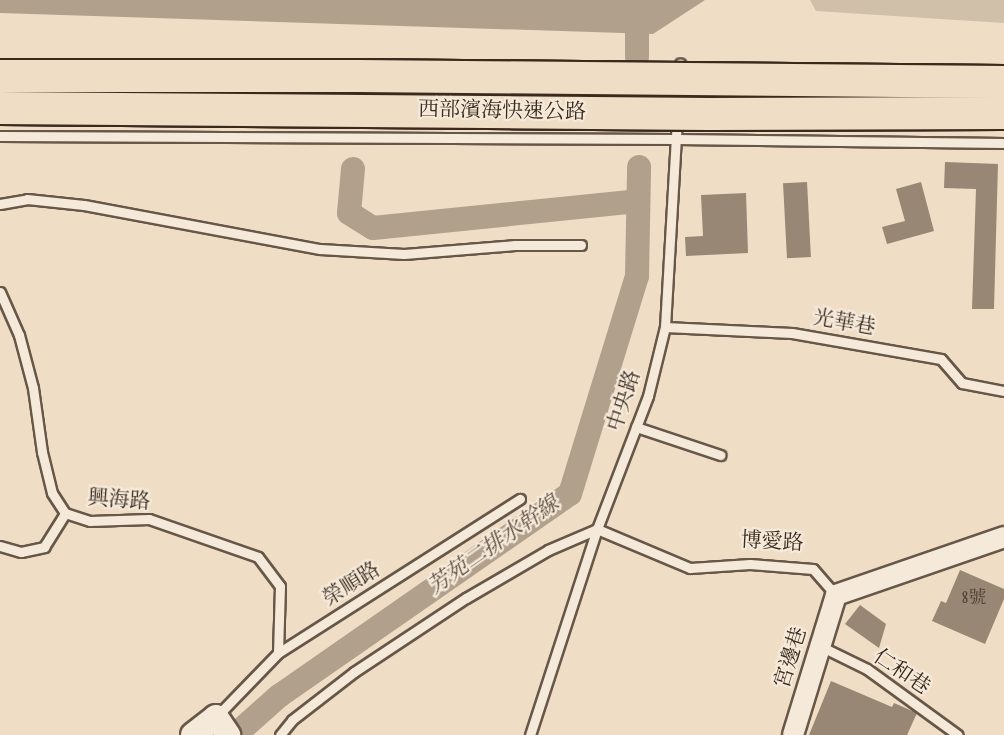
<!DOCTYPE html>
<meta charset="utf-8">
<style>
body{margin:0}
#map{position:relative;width:1004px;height:735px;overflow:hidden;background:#efddc5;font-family:"IM FELL English","Noto Serif TC",serif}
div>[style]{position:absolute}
.green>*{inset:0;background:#d0bfa9}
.water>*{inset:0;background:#b1a08c}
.canal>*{height:24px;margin:-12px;padding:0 12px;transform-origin:12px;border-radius:12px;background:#b1a08c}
.building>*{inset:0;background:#988775;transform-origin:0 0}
.roads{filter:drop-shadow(2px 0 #675748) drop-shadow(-2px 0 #675748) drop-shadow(0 2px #675748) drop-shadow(0 -2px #675748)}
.service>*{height:9px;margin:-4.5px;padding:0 4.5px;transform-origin:4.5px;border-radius:4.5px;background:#f5e9d9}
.minor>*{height:20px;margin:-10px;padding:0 10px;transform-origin:10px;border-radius:10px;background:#f5e9d9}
.tertiary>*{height:24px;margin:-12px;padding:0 12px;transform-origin:12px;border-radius:12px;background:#f5e9d9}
.bridges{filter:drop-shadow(2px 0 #3a2a1e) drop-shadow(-2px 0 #3a2a1e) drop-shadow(0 2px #3a2a1e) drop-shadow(0 -2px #3a2a1e)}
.trunk-bridge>*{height:32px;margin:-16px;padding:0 16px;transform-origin:16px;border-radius:16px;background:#efddc5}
span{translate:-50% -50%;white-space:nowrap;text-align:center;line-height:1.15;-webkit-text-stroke:4.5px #f5e9d9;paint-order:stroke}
.number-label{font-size:18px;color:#524134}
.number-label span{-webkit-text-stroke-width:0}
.street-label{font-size:21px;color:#3a2a1e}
.water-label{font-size:22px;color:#5e4d3f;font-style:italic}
</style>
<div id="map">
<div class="green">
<i style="clip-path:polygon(810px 0,1004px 0,1004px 23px,816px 11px)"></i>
</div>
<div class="water">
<i style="clip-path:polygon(0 0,705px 0,653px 34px,0 13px)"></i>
</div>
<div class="canal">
<i style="left:635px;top:0;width:6px;rotate:72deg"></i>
<i style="left:637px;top:6px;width:51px;rotate:90deg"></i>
<i style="left:353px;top:169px;width:44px;rotate:95.2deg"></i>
<i style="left:349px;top:213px;width:28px;rotate:32deg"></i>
<i style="left:373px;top:228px;width:266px;rotate:-5.8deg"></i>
<i style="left:235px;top:735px;width:59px;rotate:-41.6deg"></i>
<i style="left:279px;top:696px;width:354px;rotate:-34.8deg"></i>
<i style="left:570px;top:494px;width:228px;rotate:-72.9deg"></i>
<i style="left:637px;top:276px;width:109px;rotate:-88.9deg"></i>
</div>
<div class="building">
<i style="clip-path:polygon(945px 162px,998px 164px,994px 309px,972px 309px,976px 189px,944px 188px)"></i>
<i style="left:807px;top:182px;width:75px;height:24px;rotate:87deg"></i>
<i style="clip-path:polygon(921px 182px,934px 231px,887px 244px,882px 227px,905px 221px,896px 189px)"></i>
<i style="clip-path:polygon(746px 193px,748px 253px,686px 256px,685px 237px,703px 236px,701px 195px)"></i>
<i style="clip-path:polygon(960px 570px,1004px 589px,1004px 599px,985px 644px,932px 621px,941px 601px,946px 603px)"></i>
<i style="clip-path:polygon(860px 605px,886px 624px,879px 648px,845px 624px)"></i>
<i style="clip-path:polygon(831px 681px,892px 707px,894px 703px,917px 713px,907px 735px,809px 735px)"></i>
</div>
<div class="roads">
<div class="service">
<i style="left:0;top:136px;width:676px;rotate:0.25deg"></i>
<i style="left:676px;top:139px;width:328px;rotate:0.7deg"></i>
<i style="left:0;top:204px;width:27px;rotate:-10deg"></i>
<i style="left:27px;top:199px;width:57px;rotate:6deg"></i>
<i style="left:84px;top:205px;width:240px;rotate:10.6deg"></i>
<i style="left:320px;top:249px;width:84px;rotate:3.4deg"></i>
<i style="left:404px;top:254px;width:111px;rotate:-4.6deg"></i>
<i style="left:515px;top:245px;width:66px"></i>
<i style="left:0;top:292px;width:47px;rotate:66.2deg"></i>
<i style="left:19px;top:335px;width:55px;rotate:75.2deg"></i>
<i style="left:33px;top:388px;width:65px;rotate:82deg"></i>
<i style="left:42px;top:452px;width:42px;rotate:76.3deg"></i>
<i style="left:52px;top:493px;width:24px;rotate:57deg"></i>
<i style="left:65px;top:513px;width:26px;rotate:18deg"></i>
<i style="left:90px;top:521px;width:59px;rotate:-1.9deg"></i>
<i style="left:149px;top:519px;width:115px;rotate:19.2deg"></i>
<i style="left:258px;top:557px;width:36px;rotate:53deg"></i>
<i style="left:280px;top:586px;width:67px;rotate:91.7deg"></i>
<i style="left:665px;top:327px;width:127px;rotate:2.7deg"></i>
<i style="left:792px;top:333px;width:151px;rotate:9.9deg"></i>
<i style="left:941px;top:359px;width:32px;rotate:49deg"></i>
<i style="left:962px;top:383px;width:43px;rotate:10.8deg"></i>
<i style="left:636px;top:427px;width:89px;rotate:18.4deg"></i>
<i style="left:0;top:546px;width:22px;rotate:16deg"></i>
<i style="left:21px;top:552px;width:24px;rotate:-12deg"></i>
<i style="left:44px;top:547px;width:40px;rotate:-58deg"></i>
<i style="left:820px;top:646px;width:52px;rotate:26.1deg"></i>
<i style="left:867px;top:669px;width:112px;rotate:36deg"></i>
<i style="left:216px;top:717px;width:89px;rotate:-45.9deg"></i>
<i style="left:278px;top:653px;width:287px;rotate:-32.5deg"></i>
<i style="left:280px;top:735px;width:19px;rotate:-51deg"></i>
<i style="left:292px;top:720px;width:78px;rotate:-37.7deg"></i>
<i style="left:354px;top:672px;width:134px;rotate:-33.5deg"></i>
<i style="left:466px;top:598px;width:95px;rotate:-30.3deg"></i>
<i style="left:548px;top:550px;width:53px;rotate:-23.2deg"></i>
<i style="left:597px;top:529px;width:101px;rotate:22.8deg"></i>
<i style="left:690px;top:568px;width:60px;rotate:-3.8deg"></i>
<i style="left:750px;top:564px;width:63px;rotate:4.5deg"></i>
<i style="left:813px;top:569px;width:35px;rotate:49deg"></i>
<i style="left:530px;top:735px;width:217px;rotate:-72deg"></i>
<i style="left:597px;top:529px;width:142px;rotate:-69deg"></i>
<i style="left:648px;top:396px;width:71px;rotate:-76.2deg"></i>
<i style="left:665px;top:327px;width:264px;rotate:-86.7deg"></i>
</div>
<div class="minor">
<i style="left:793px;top:735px;width:146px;rotate:-72.9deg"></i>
<i style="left:836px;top:595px;width:178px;rotate:-19deg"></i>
</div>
<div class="tertiary">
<i style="left:193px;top:735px;width:29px;rotate:-38deg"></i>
<i style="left:216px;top:717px;width:22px;rotate:56deg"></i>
</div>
</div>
<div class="bridges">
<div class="trunk-bridge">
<i style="left:0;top:76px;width:358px"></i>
<i style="left:358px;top:76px;width:646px;rotate:0.53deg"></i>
<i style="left:0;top:108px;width:709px;rotate:0.48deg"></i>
<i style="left:709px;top:114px;width:295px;rotate:-0.2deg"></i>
</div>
</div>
<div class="number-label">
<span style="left:974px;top:599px">8號</span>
</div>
<div class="street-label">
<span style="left:502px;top:112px;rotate:1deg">西部濱海快速公路</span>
<span style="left:844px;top:324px;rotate:10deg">光華巷</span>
<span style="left:625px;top:401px;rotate:-72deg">中央路</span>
<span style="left:119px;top:501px;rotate:4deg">興海路</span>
<span style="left:772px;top:543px;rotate:3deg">博愛路</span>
<span style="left:352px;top:585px;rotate:-32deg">榮順路</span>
<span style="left:792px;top:658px;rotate:-73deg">宮邊巷</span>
<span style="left:901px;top:673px;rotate:34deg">仁和巷</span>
</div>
<div class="water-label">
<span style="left:494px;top:546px;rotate:-35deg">芳苑二排水幹線</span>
</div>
</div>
